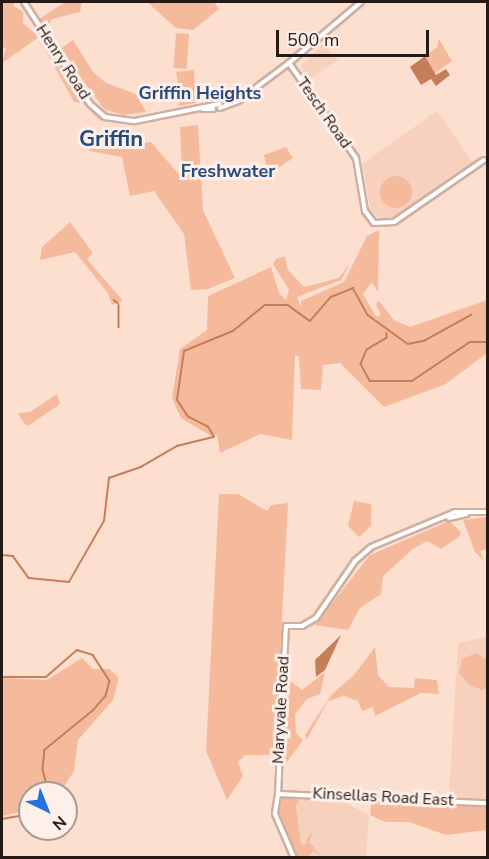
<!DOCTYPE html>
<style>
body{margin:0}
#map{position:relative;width:489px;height:859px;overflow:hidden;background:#fddfd0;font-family:"Nunito Sans",sans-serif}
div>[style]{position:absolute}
.built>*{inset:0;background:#f7d1be}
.green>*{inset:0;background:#f5ba9c;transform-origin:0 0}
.round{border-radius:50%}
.water>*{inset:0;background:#c57e58}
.stream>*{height:1.5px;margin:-0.75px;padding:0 0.75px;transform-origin:0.75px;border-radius:0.75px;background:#c57e58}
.roads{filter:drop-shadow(2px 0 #cdb0a2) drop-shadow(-2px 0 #cdb0a2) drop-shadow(0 2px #cdb0a2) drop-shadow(0 -2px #cdb0a2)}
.secondary>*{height:4px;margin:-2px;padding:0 2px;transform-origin:2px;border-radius:2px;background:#fff}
span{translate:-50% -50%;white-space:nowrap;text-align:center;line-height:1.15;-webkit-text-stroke:6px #fdf0ea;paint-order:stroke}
.street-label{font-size:16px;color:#251a15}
.neighbourhood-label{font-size:18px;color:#254a80;font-weight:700}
.district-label{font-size:22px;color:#254a80;font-weight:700}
.frame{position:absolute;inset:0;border:3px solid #251a15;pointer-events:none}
.north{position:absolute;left:18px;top:781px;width:60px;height:60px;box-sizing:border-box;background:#fdf0ea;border:2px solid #a79a95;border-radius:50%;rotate:137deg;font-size:16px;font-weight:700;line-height:24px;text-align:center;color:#251a15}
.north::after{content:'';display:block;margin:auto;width:21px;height:27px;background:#2472dd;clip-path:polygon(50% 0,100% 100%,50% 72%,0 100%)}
.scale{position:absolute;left:276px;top:30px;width:153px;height:27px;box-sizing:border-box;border:3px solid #251a15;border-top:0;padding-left:8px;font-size:18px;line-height:21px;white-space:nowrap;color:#251a15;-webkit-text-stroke:4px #fdf0ea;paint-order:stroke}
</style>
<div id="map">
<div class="built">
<i style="clip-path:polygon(323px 44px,338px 60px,307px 81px,301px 66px)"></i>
<i style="clip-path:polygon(437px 111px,474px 164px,394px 217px,380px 219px,371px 210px,362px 164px)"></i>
<i style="clip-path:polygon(487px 637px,487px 800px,449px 797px,458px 643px)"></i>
<i style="clip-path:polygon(282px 796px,336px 798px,369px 815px,366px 857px,298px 856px)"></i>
</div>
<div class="green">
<i style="clip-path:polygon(2px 2px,16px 2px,13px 5px,23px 12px,23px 23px,39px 37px,2px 63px,6px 47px,2px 49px)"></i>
<i style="clip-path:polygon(65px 2px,82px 2px,80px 12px,52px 19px,46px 30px,39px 19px)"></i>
<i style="clip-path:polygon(147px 2px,214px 2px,219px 9px,193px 30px,176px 28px)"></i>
<i style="left:176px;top:33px;width:13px;height:35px;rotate:4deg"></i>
<i style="clip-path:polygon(439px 39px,452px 61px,435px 73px,425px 56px,437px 47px)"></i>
<i style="clip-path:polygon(45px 40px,79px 86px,101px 122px,83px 103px,74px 102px,41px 42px)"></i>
<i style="clip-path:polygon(73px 40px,93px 72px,106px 83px,136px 94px,146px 112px,123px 115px,104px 109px,60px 49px)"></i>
<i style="clip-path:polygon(194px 70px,196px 103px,178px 106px,181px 99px,176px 72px)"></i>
<i style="clip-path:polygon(198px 125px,203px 210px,235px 278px,208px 289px,191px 290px,184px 234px,154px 191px,130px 196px,122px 157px,90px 151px,81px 136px,120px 129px,131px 145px,151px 142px,182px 178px,180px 127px)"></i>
<i style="clip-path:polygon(286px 147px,293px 158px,269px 174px,264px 155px)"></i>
<i class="round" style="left:380px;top:176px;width:32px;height:32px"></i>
<i style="clip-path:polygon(70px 222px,93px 253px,87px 259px,123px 301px,112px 305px,108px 293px,75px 252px,40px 260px,42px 247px)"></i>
<i style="clip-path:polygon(379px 230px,378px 292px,372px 282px,363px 294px,376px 317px,381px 315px,376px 304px,379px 301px,394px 320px,410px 327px,487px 300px,487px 353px,446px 384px,384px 407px,340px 363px,323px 365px,321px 390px,301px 389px,299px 356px,295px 355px,292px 440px,260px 434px,220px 453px,217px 435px,211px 436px,181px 418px,172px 398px,180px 349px,207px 330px,208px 296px,271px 267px,279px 293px,286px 300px,289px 290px,273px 264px,276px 259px,285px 256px,288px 270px,304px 287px,339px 278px,351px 262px,341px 280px,297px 297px,301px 307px,301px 301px,344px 282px,367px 236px)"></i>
<i style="clip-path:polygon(57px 394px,60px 404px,28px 426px,24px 423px,18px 413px,30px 412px)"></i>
<i style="clip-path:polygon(219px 494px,238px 494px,267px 511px,271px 505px,288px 503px,275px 755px,245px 755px,238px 762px,243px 776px,227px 800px,206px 751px)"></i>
<i style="clip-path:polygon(354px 501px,371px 504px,371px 526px,359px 537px,348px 526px)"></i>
<i style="clip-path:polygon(487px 517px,487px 549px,480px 551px,484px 561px,475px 552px,463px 520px)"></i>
<i style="clip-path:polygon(449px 521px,461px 532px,459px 537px,441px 549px,427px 541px,413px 549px,383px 576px,381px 594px,360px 608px,348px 630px,315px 625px,370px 555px)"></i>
<i style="clip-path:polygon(375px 647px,378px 675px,389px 687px,414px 688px,415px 678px,437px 680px,439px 694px,421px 693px,375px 716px,373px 707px,362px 711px,358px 701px,344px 696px,328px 701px,307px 739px,305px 735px,332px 694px,354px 675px)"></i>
<i style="clip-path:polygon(476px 653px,487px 660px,487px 688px,483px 690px,470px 686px,459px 673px,462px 659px)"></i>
<i style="clip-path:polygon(82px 658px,93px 669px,109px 669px,119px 678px,113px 700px,78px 740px,74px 771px,60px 793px,30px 793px,30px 810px,2px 816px,2px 678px,47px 680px)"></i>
<i style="clip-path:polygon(325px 672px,320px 694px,307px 699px,295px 714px,296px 733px,303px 740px,284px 766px,284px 676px,302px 690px)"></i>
<i style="clip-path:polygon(282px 796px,302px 796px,296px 806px,301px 845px,307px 844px,307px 838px,314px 830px,309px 842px,322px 857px,314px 851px,307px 857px,298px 856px,277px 809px)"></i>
<i style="clip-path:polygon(372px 799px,487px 806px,487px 830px,446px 835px,409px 822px,385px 822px,370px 815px)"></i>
</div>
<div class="water">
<i style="clip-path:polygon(425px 56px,436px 75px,446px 69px,450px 75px,436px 86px,431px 79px,421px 85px,410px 67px)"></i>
<i style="clip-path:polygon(341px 635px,325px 670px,316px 677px,315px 660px)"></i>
</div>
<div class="stream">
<i style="left:114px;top:300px;width:5px;rotate:37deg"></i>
<i style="left:119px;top:305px;width:22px;rotate:90deg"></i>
<i style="left:387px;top:333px;width:5px;rotate:90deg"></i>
<i style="left:387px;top:338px;width:23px;rotate:149deg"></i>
<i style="left:367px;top:350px;width:15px;rotate:113deg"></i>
<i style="left:361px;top:364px;width:19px;rotate:62deg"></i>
<i style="left:370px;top:381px;width:42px"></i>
<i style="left:412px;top:381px;width:70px;rotate:-33.9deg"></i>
<i style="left:470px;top:342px;width:18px"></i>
<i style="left:2px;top:555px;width:11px;rotate:5deg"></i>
<i style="left:13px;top:556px;width:27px;rotate:54deg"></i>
<i style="left:29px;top:578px;width:40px;rotate:5.7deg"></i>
<i style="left:69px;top:582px;width:70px;rotate:-60.2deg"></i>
<i style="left:104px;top:521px;width:43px;rotate:-83.4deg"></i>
<i style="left:109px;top:478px;width:34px;rotate:-19deg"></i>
<i style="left:141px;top:467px;width:42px;rotate:-30.3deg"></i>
<i style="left:177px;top:446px;width:38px;rotate:-14deg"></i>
<i style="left:214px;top:437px;width:12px;rotate:-121deg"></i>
<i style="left:208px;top:427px;width:22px;rotate:-153deg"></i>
<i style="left:188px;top:417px;width:20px;rotate:-123deg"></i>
<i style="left:177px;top:400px;width:49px;rotate:-81.9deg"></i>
<i style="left:184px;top:351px;width:53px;rotate:-22.2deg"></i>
<i style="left:233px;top:331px;width:41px;rotate:-39.1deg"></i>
<i style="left:265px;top:305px;width:23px"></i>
<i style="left:288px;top:305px;width:27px;rotate:36deg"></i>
<i style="left:310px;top:321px;width:32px;rotate:-49deg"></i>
<i style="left:331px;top:297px;width:24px;rotate:-22deg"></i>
<i style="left:353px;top:288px;width:31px;rotate:61deg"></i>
<i style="left:368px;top:315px;width:49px;rotate:35.9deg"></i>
<i style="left:408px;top:344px;width:16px;rotate:-11deg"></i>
<i style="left:424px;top:341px;width:54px;rotate:-29deg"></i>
<i style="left:2px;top:614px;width:8px;rotate:90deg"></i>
<i style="left:2px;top:677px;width:44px"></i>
<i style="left:46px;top:677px;width:41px;rotate:-41.1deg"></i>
<i style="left:77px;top:650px;width:17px;rotate:17deg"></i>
<i style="left:93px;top:655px;width:31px;rotate:57deg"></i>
<i style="left:110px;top:681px;width:16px;rotate:105deg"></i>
<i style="left:106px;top:696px;width:20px;rotate:131deg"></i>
<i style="left:93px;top:711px;width:62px;rotate:140.9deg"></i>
<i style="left:45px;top:750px;width:20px;rotate:96deg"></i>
<i style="left:43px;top:770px;width:24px;rotate:75deg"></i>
<i style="left:2px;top:819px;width:28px;rotate:-10deg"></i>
</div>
<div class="roads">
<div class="secondary">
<i style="left:24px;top:2px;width:121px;rotate:57.1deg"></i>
<i style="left:90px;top:104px;width:20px;rotate:41deg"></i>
<i style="left:105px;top:117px;width:30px;rotate:8deg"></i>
<i style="left:135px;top:121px;width:86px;rotate:-11.4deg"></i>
<i style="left:289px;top:63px;width:116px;rotate:54.8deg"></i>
<i style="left:356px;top:158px;width:54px;rotate:80.4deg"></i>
<i style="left:365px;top:211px;width:15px;rotate:53deg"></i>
<i style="left:374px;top:223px;width:20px;rotate:-3deg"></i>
<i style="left:394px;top:222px;width:109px;rotate:-34.6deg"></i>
<i style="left:220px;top:108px;width:19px;rotate:-21deg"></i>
<i style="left:238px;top:101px;width:64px;rotate:-36.7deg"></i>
<i style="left:289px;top:63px;width:94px;rotate:-40.3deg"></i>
<i style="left:203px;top:109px;width:10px"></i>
<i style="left:449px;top:518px;width:18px;rotate:-13deg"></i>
<i style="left:278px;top:794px;width:168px;rotate:-87.3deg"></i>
<i style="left:286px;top:626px;width:16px"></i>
<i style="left:302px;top:626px;width:16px;rotate:-30deg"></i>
<i style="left:316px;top:618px;width:69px;rotate:-55.6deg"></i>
<i style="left:355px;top:561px;width:21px;rotate:-41deg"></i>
<i style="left:371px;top:547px;width:91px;rotate:-22.6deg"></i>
<i style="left:455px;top:512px;width:33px"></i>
<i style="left:278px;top:794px;width:210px;rotate:2.5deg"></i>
<i style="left:278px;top:794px;width:20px;rotate:99deg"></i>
<i style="left:275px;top:814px;width:48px;rotate:66.6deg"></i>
</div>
</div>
<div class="street-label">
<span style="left:63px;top:62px;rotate:57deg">Henry Road</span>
<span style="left:324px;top:113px;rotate:55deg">Tesch Road</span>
<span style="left:281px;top:710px;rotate:-87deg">Maryvale Road</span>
<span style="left:383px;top:797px;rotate:3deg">Kinsellas Road East</span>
</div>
<div class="neighbourhood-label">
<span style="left:200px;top:93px">Griffin Heights</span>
<span style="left:228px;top:171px">Freshwater</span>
</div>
<div class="district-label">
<span style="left:111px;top:140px">Griffin</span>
</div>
<div class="frame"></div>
<div class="north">N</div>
<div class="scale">500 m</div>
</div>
